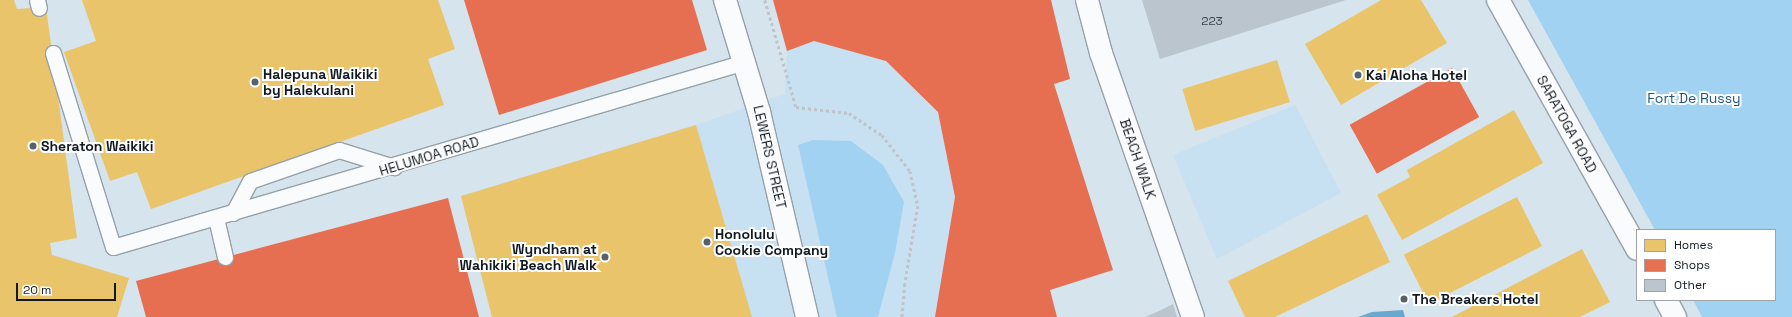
<!DOCTYPE html>
<style>
body{margin:0}
#map{position:relative;width:1792px;height:317px;overflow:hidden;background:#d6e4ee;font-family:"Space Grotesk",sans-serif}
div>[style]{position:absolute}
.built>*{inset:0;background:#c7e0f2}
.green>*{inset:0;background:#a2d2f2}
.water>*{inset:0;background:#6ba8cd}
.homes>*{inset:0;background:#e9c46a;transform-origin:0 0}
.shops>*{inset:0;background:#e76f51;transform-origin:0 0}
.building>*{inset:0;background:#bac5cd}
.path>*{height:2.5px;margin-top:-1.25px;transform-origin:0;background:repeating-linear-gradient(90deg,#c0c3c8 0 3px,transparent 0 6px)}
.roads{filter:drop-shadow(1px 0 #96a1a9) drop-shadow(-1px 0 #96a1a9) drop-shadow(0 1px #96a1a9) drop-shadow(0 -1px #96a1a9)}
.service>*{height:15px;margin:-7.5px;padding:0 7.5px;transform-origin:7.5px;border-radius:7.5px;background:#f9fbfc}
.minor>*{height:22px;margin:-11px;padding:0 11px;transform-origin:11px;border-radius:11px;background:#f9fbfc}
.tertiary>*{height:22px;margin:-11px;padding:0 11px;transform-origin:11px;border-radius:11px;background:#f9fbfc}
.dots>*{width:11px;height:11px;translate:-50% -50%;box-sizing:border-box;border:2px solid #fff;border-radius:50%}
span{translate:-50% -50%;white-space:nowrap;text-align:center;line-height:1.15;-webkit-text-stroke:4px #fff;paint-order:stroke}
.number-label{font-size:12px;color:#3b454c}
.number-label span{-webkit-text-stroke-width:0}
.poi-label{font-size:14px;color:#111a21;font-weight:700}
.left{translate:0 -50%;text-align:left}
.right{translate:-100% -50%;text-align:right}
.park-label{font-size:14px;color:#1d587a}
.street-label{font-size:14px;color:#111a21}
.legend{position:absolute;left:1636px;top:229px;width:140px;height:72px;box-sizing:border-box;background:#fff;border:1px solid #a0a3a6;margin:0;padding:5px 7px;list-style:none;font-size:12px;color:#111a21}
.legend li{display:flex;align-items:center;gap:8px;height:20px}
.legend b{width:20px;border:1px solid #a0a3a6}
.scale{position:absolute;left:16px;top:283px;width:100px;height:18px;box-sizing:border-box;border:2px solid #111a21;border-top:0;padding-left:5px;font-size:12px;line-height:14px;white-space:nowrap;color:#111a21;-webkit-text-stroke:3px #fff;paint-order:stroke}
</style>
<div id="map">
<div class="built">
<i style="clip-path:polygon(773px 0,1051px 0,1070px 79px,1054px 84px,1113px 270px,1050px 290px,1057px 317px,492px 317px,461px 196px,696px 125px,785px 94px,787px 51px)"></i>
<i style="clip-path:polygon(1295px 105px,1341px 193px,1217px 259px,1173px 155px)"></i>
</div>
<div class="green">
<i style="clip-path:polygon(1528px 0,1792px 0,1792px 317px,1702px 317px,1693px 300px,1775px 300px,1775px 230px,1655px 230px)"></i>
<i style="clip-path:polygon(813px 140px,851px 141px,883px 165px,904px 202px,895px 253px,878px 317px,837px 317px,798px 145px)"></i>
</div>
<div class="water">
<i style="clip-path:polygon(1403px 310px,1405px 317px,1358px 317px,1372px 312px)"></i>
</div>
<div class="homes">
<i style="clip-path:polygon(0 0,14px 0,17px 9px,46px 7px,77px 238px,50px 243px,52px 255px,129px 278px,117px 317px,0 317px)"></i>
<i style="clip-path:polygon(82px 0,438px 0,455px 49px,428px 59px,444px 105px,151px 209px,137px 172px,110px 181px,64px 52px,96px 41px)"></i>
<i style="clip-path:polygon(1381px 0,1421px 0,1447px 43px,1341px 105px,1305px 44px)"></i>
<i style="left:1277px;top:60px;width:44px;height:99px;rotate:73deg"></i>
<i style="clip-path:polygon(1514px 110px,1543px 163px,1402px 240px,1377px 195px,1410px 177px,1407px 170px)"></i>
<i style="clip-path:polygon(696px 125px,752px 317px,492px 317px,461px 196px)"></i>
<i style="left:1517px;top:197px;width:55px;height:127px;rotate:63deg"></i>
<i style="clip-path:polygon(1367px 214px,1390px 262px,1275px 317px,1245px 317px,1228px 281px)"></i>
<i style="clip-path:polygon(1582px 249px,1610px 302px,1580px 317px,1452px 317px)"></i>
</div>
<div class="shops">
<i style="clip-path:polygon(464px 0,692px 0,707px 50px,499px 115px)"></i>
<i style="clip-path:polygon(773px 0,1051px 0,1070px 79px,1054px 84px,1113px 270px,1050px 290px,1057px 317px,935px 317px,955px 197px,938px 112px,886px 61px,814px 41px,787px 51px)"></i>
<i style="left:1452px;top:68px;width:56px;height:117px;rotate:61deg"></i>
<i style="clip-path:polygon(448px 198px,479px 317px,146px 317px,136px 281px)"></i>
</div>
<div class="building">
<i style="clip-path:polygon(1142px 0,1346px 0,1160px 59px)"></i>
<i style="clip-path:polygon(1173px 304px,1177px 317px,1145px 317px,1159px 311px)"></i>
</div>
<div class="path">
<i style="left:765px;top:0;width:111px;rotate:73.8deg"></i>
<i style="left:796px;top:107px;width:53px;rotate:6.5deg"></i>
<i style="left:849px;top:113px;width:40px;rotate:34deg"></i>
<i style="left:882px;top:135px;width:46px;rotate:52.1deg"></i>
<i style="left:910px;top:171px;width:36px;rotate:77deg"></i>
<i style="left:918px;top:206px;width:79px;rotate:99.5deg"></i>
<i style="left:905px;top:284px;width:33px;rotate:95deg"></i>
</div>
<div class="roads">
<div class="service">
<i style="left:37px;top:0;width:8px;rotate:76deg"></i>
<i style="left:53px;top:53px;width:203px;rotate:72.8deg"></i>
<i style="left:113px;top:247px;width:659px;rotate:-16.32deg"></i>
<i style="left:233px;top:213px;width:36px;rotate:-62deg"></i>
<i style="left:250px;top:181px;width:94px;rotate:-19.2deg"></i>
<i style="left:339px;top:150px;width:58px;rotate:17.2deg"></i>
<i style="left:216px;top:218px;width:40px;rotate:77deg"></i>
</div>
<div class="minor">
<i style="left:725px;top:0;width:117px;rotate:73.1deg"></i>
<i style="left:759px;top:112px;width:211px;rotate:76.8deg"></i>
</div>
<div class="tertiary">
<i style="left:1087px;top:0;width:55px;rotate:75.2deg"></i>
<i style="left:1101px;top:53px;width:280px;rotate:70.8deg"></i>
<i style="left:1498px;top:0;width:285px;rotate:60.8deg"></i>
<i style="left:1666px;top:300px;width:19px;rotate:62deg"></i>
</div>
</div>
<div class="dots">
<i style="left:1358px;top:75px;background:#566169"></i>
<i style="left:255px;top:82px;background:#566169"></i>
<i style="left:33px;top:146px;background:#566169"></i>
<i style="left:707px;top:242px;background:#566169"></i>
<i style="left:605px;top:257px;background:#566169"></i>
<i style="left:1404px;top:299px;background:#566169"></i>
</div>
<div class="number-label">
<span style="left:1212px;top:22px">223</span>
</div>
<div class="poi-label">
<span class="left" style="left:263px;top:82px">Halepuna Waikiki<br>by Halekulani</span>
<span class="left" style="left:1366px;top:75px">Kai Aloha Hotel</span>
<span class="left" style="left:41px;top:146px">Sheraton Waikiki</span>
<span class="left" style="left:715px;top:242px">Honolulu<br>Cookie Company</span>
<span class="right" style="left:597px;top:257px">Wyndham at<br>Wahikiki Beach Walk</span>
<span class="left" style="left:1412px;top:299px">The Breakers Hotel</span>
</div>
<div class="park-label">
<span style="left:1694px;top:98px">Fort De Russy</span>
</div>
<div class="street-label">
<span style="left:1567px;top:124px;rotate:61deg">SARATOGA ROAD</span>
<span style="left:429px;top:156px;rotate:-17deg">HELUMOA ROAD</span>
<span style="left:770px;top:157px;rotate:77deg">LEWERS STREET</span>
<span style="left:1138px;top:159px;rotate:71deg">BEACH WALK</span>
</div>
<ul class="legend">
<li><b style="height:11px;background:#e9c46a"></b>Homes</li>
<li><b style="height:11px;background:#e76f51"></b>Shops</li>
<li><b style="height:11px;background:#bac5cd"></b>Other</li>
</ul>
<div class="scale">20 m</div>
</div>
